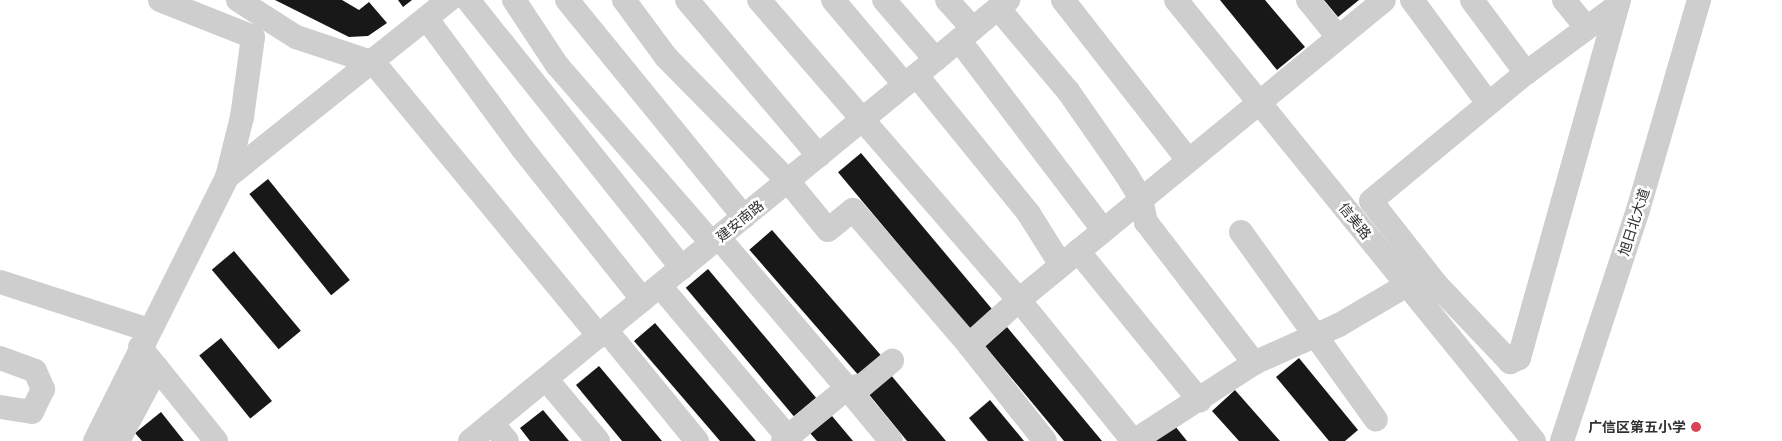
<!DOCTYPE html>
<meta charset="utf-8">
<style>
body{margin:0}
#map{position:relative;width:1782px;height:441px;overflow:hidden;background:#fff;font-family:"DM Sans","Noto Sans SC",sans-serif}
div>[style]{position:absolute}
.building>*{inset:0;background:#181818;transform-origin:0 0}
.minor>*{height:24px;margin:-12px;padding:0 12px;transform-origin:12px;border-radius:12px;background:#cecece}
.dots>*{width:14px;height:14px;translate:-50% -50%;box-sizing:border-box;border:2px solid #fff;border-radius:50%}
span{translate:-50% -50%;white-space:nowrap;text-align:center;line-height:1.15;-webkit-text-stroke:5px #fff;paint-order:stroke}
.street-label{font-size:14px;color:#313131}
.poi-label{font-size:14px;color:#313131;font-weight:700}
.right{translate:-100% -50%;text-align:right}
</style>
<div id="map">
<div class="building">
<i style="clip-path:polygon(275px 0,342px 0,359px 10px,369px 2px,387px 23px,368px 36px,349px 37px)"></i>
<i style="clip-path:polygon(398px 0,412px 0,403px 7px)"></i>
<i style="clip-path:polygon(1220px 0,1265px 0,1305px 47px,1277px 70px)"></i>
<i style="clip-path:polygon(1324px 0,1359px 0,1338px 17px)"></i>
<i style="left:861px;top:153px;width:206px;height:30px;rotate:50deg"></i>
<i style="left:268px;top:179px;width:130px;height:24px;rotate:51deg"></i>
<i style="left:772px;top:230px;width:171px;height:30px;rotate:49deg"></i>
<i style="left:234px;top:251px;width:104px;height:29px;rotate:50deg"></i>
<i style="left:708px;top:269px;width:168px;height:29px;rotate:50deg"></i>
<i style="clip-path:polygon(655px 323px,756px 441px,720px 441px,634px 341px)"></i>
<i style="clip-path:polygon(1007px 327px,1102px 441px,1064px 441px,985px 346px)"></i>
<i style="left:221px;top:338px;width:81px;height:28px;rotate:51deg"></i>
<i style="clip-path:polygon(1299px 358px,1358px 430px,1345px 441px,1329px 441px,1276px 377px)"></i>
<i style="clip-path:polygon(599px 366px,662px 441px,622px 441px,576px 385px)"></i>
<i style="clip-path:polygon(890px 374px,946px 441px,907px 441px,867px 392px)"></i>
<i style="clip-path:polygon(1235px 390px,1280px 441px,1239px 441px,1212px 411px)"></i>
<i style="clip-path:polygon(990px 400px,1024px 441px,988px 441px,969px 418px)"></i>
<i style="clip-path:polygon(543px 410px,569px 441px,530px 441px,520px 428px)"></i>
<i style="clip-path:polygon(161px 412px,184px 441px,142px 441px,135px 433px)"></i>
<i style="clip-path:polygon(832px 416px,853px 441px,817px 441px,810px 433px)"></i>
<i style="clip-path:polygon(1171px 421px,1187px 441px,1146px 441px)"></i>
</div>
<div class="minor">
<i style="left:160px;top:0;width:100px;rotate:21.7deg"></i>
<i style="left:253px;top:37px;width:81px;rotate:97.8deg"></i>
<i style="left:242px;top:117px;width:62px;rotate:104deg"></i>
<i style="left:238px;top:0;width:69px;rotate:32.5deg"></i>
<i style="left:296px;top:37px;width:82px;rotate:18.4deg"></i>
<i style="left:374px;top:63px;width:354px;rotate:50.5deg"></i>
<i style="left:468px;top:0;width:343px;rotate:51.4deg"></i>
<i style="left:514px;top:0;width:78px;rotate:56.5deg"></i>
<i style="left:557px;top:65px;width:236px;rotate:49deg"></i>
<i style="left:567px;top:0;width:280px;rotate:50.8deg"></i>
<i style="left:624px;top:0;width:71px;rotate:53.6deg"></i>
<i style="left:666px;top:57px;width:174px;rotate:45.5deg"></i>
<i style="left:788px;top:181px;width:63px;rotate:50.8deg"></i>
<i style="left:828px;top:230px;width:32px;rotate:-39deg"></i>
<i style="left:853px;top:210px;width:178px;rotate:49.3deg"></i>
<i style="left:969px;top:345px;width:67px;rotate:-42deg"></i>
<i style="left:1019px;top:300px;width:181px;rotate:51deg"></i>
<i style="left:687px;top:0;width:204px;rotate:49.8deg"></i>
<i style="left:759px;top:0;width:397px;rotate:49.1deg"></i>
<i style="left:1019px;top:300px;width:472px;rotate:-39.4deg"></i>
<i style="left:833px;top:0;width:111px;rotate:49.7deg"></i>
<i style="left:884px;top:0;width:79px;rotate:49.1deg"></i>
<i style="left:947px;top:0;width:39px;rotate:48deg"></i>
<i style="left:1063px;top:0;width:203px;rotate:52deg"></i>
<i style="left:1176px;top:0;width:568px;rotate:50.93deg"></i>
<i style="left:1308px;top:0;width:48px;rotate:51deg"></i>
<i style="left:1412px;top:0;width:128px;rotate:53.6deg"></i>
<i style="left:1472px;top:0;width:91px;rotate:53.5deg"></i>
<i style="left:1564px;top:0;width:35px;rotate:51deg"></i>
<i style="left:998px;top:8px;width:109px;rotate:49.9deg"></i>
<i style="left:1068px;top:91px;width:101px;rotate:55.1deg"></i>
<i style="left:1126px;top:174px;width:29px;rotate:59deg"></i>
<i style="left:1141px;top:199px;width:24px;rotate:78deg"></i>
<i style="left:1146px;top:222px;width:178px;rotate:52.5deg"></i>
<i style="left:427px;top:19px;width:160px;rotate:53.6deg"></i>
<i style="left:522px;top:148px;width:194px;rotate:51.5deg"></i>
<i style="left:959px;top:40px;width:238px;rotate:52.8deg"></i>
<i style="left:917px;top:76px;width:178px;rotate:50.9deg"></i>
<i style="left:1029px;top:214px;width:60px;rotate:57.9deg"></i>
<i style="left:1241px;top:232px;width:231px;rotate:54.3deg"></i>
<i style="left:719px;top:238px;width:197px;rotate:49.5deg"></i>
<i style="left:847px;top:388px;width:83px;rotate:140.4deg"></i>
<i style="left:1078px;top:251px;width:193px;rotate:50.9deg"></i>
<i style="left:0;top:282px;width:157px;rotate:17.9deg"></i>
<i style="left:1436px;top:284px;width:105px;rotate:-128.1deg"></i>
<i style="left:1371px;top:201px;width:201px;rotate:-39.6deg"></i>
<i style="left:1526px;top:73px;width:113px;rotate:-36.4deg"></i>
<i style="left:660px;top:286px;width:203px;rotate:49.8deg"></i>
<i style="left:606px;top:330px;width:144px;rotate:50.7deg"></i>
<i style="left:969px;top:345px;width:122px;rotate:51.6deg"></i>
<i style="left:140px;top:347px;width:121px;rotate:51deg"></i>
<i style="left:0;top:358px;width:37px;rotate:20deg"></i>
<i style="left:35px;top:371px;width:20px;rotate:66deg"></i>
<i style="left:43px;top:389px;width:25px;rotate:116deg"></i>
<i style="left:32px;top:412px;width:32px;rotate:-171deg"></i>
<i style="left:546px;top:379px;width:81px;rotate:50deg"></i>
<i style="left:492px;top:423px;width:23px;rotate:50deg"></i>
<i style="left:95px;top:441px;width:295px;rotate:-63.4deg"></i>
<i style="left:227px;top:177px;width:284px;rotate:-38.6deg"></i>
<i style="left:118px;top:441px;width:83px;rotate:-61.9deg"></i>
<i style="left:470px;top:441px;width:696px;rotate:-39.34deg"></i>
<i style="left:891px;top:441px;width:69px;rotate:-129.7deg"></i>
<i style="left:847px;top:388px;width:16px;rotate:-11deg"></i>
<i style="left:863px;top:385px;width:38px;rotate:-40deg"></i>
<i style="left:1134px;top:441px;width:143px;rotate:-33deg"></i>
<i style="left:1254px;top:363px;width:93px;rotate:-24.1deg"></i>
<i style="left:1339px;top:325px;width:79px;rotate:-30.5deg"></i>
<i style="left:1407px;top:285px;width:29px;rotate:-2deg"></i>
<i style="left:1436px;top:284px;width:108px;rotate:46.5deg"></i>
<i style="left:1510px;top:362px;width:10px;rotate:-24deg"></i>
<i style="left:1519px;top:358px;width:372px;rotate:-74.4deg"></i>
<i style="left:1562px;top:441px;width:243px;rotate:-71.8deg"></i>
<i style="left:1638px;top:210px;width:219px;rotate:-73.8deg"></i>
</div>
<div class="dots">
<i style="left:1696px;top:427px;background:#d74456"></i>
</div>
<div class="street-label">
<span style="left:740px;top:221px;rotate:-39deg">建安南路</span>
<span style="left:1355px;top:221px;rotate:51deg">信美路</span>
<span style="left:1634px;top:222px;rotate:-72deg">旭日北大道</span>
</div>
<div class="poi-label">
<span class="right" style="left:1686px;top:427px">广信区第五小学</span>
</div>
</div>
